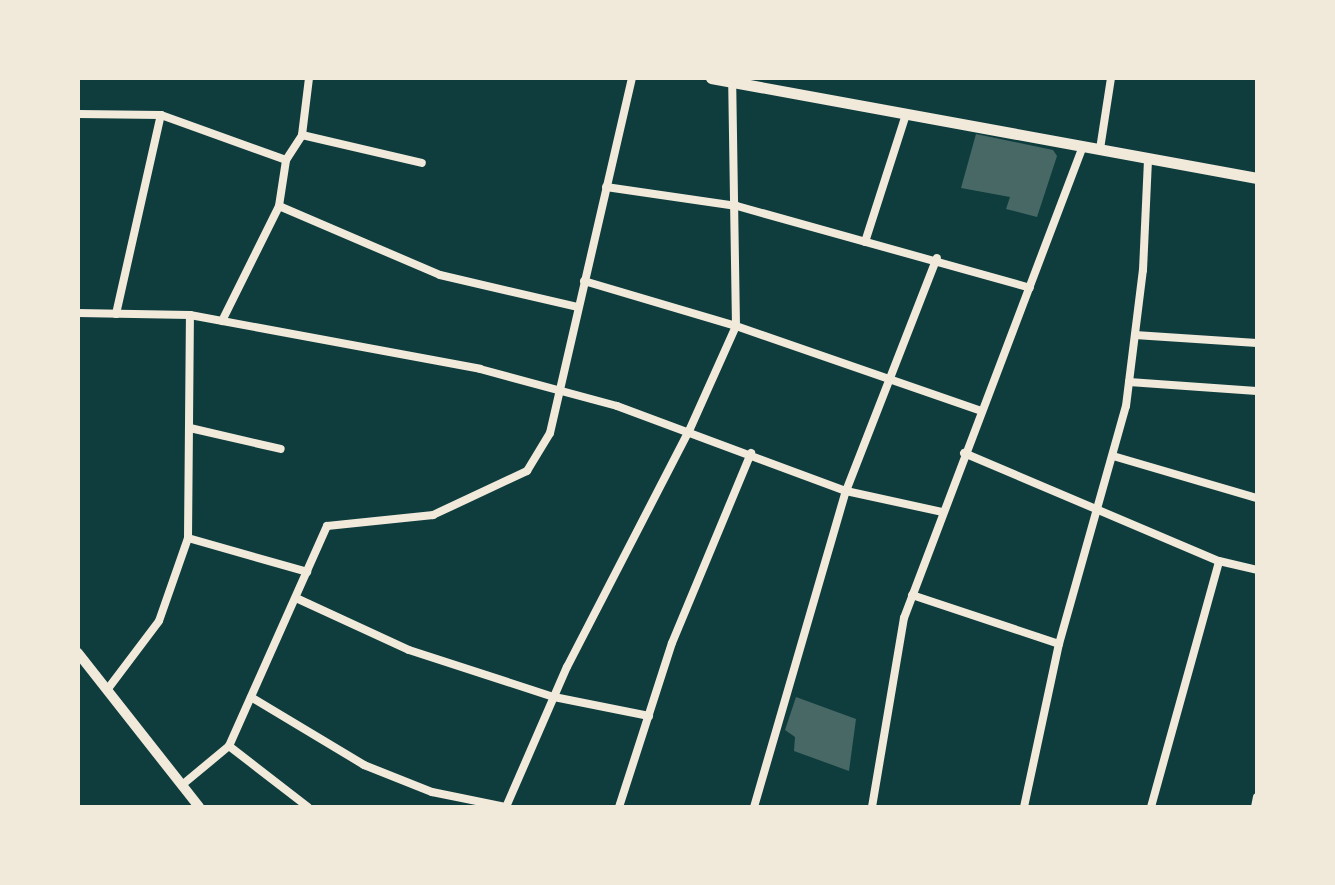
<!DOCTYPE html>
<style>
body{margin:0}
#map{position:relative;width:1335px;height:885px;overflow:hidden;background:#0f3d3e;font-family:"Asap Condensed",sans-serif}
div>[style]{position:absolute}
.building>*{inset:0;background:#486865}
.minor>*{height:8px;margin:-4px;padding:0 4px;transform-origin:4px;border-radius:4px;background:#f1e9da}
.tertiary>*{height:10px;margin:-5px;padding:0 5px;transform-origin:5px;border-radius:5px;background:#f1e9da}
.secondary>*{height:11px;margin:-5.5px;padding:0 5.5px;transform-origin:5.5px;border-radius:5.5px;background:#f1e9da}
span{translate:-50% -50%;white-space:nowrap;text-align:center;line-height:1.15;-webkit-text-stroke:7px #f1e9da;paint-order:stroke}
.frame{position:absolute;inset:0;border:80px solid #f1e9da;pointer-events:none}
</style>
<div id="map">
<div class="building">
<i style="clip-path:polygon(976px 134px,1053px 150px,1057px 156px,1037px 217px,1006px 209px,1010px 197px,961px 188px)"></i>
<i style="clip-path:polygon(796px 697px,856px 719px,849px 771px,794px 751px,795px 737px,785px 730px)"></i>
</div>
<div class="minor">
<i style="left:78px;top:114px;width:83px;rotate:0.7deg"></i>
<i style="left:161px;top:115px;width:133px;rotate:19.8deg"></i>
<i style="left:302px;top:135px;width:123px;rotate:13.1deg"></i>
<i style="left:1100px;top:149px;width:72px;rotate:-81.2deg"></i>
<i style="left:606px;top:187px;width:132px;rotate:8.3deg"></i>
<i style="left:737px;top:206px;width:304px;rotate:15.6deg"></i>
<i style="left:279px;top:206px;width:175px;rotate:23.2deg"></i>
<i style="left:440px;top:275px;width:142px;rotate:13.1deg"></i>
<i style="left:865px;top:242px;width:134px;rotate:-72.2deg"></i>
<i style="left:584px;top:281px;width:159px;rotate:16.5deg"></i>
<i style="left:736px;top:326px;width:259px;rotate:19.1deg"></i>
<i style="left:78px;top:313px;width:112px;rotate:1deg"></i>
<i style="left:190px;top:315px;width:295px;rotate:10.5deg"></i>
<i style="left:480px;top:369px;width:142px;rotate:15.1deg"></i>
<i style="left:617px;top:406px;width:244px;rotate:20.4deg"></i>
<i style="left:846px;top:491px;width:98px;rotate:12.3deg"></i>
<i style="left:116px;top:314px;width:204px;rotate:-77.3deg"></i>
<i style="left:222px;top:321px;width:128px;rotate:-63.6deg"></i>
<i style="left:279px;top:206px;width:47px;rotate:-81.3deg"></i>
<i style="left:286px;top:160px;width:30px;rotate:-57deg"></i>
<i style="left:302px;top:135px;width:57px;rotate:-83deg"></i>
<i style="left:1135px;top:335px;width:122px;rotate:3.8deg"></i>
<i style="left:1129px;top:382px;width:128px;rotate:4deg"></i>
<i style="left:190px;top:428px;width:93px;rotate:13deg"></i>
<i style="left:964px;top:453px;width:277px;rotate:23deg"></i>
<i style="left:1219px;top:561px;width:39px;rotate:13deg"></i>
<i style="left:1113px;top:456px;width:150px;rotate:16.3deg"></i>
<i style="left:188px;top:538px;width:124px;rotate:15.9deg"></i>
<i style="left:912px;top:595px;width:155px;rotate:18.4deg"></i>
<i style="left:296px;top:598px;width:124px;rotate:24.7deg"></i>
<i style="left:409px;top:650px;width:152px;rotate:18deg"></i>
<i style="left:554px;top:697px;width:97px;rotate:11.3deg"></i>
<i style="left:107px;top:690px;width:86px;rotate:-53deg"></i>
<i style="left:159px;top:621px;width:88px;rotate:-70.7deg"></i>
<i style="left:188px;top:538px;width:223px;rotate:-89.5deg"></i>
<i style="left:251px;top:697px;width:132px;rotate:31deg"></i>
<i style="left:364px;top:765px;width:73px;rotate:21.7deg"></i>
<i style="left:432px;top:792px;width:76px;rotate:11.5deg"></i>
<i style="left:229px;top:746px;width:100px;rotate:37.7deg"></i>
<i style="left:182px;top:785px;width:61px;rotate:-39.7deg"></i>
<i style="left:229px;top:746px;width:241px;rotate:-66deg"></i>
<i style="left:327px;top:526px;width:107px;rotate:-5.9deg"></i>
<i style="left:433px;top:515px;width:104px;rotate:-25.1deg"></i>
<i style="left:527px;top:471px;width:44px;rotate:-58.8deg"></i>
<i style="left:550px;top:433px;width:364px;rotate:-77deg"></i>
<i style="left:506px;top:807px;width:153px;rotate:-66.5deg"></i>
<i style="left:567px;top:667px;width:266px;rotate:-62.7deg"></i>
<i style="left:689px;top:431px;width:115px;rotate:-65.9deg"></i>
<i style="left:736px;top:326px;width:247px;rotate:-90.9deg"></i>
<i style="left:619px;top:807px;width:172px;rotate:-72.1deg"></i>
<i style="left:672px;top:643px;width:206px;rotate:-67.4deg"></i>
<i style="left:754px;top:807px;width:329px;rotate:-73.8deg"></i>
<i style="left:846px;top:491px;width:250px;rotate:-68.7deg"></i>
<i style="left:872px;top:807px;width:192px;rotate:-80.4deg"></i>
<i style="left:904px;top:618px;width:505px;rotate:-69.23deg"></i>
<i style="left:1024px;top:807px;width:167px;rotate:-77.9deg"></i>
<i style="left:1059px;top:644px;width:247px;rotate:-74.3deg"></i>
<i style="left:1126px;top:406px;width:137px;rotate:-82.9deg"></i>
<i style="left:1143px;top:270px;width:112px;rotate:-87.4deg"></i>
<i style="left:1151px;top:807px;width:255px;rotate:-74.5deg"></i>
<i style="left:1255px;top:807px;width:10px;rotate:-79deg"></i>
</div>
<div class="tertiary">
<i style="left:78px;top:653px;width:196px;rotate:51.8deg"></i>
</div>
<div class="secondary">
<i style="left:711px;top:78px;width:555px;rotate:10.38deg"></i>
</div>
<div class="frame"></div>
</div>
